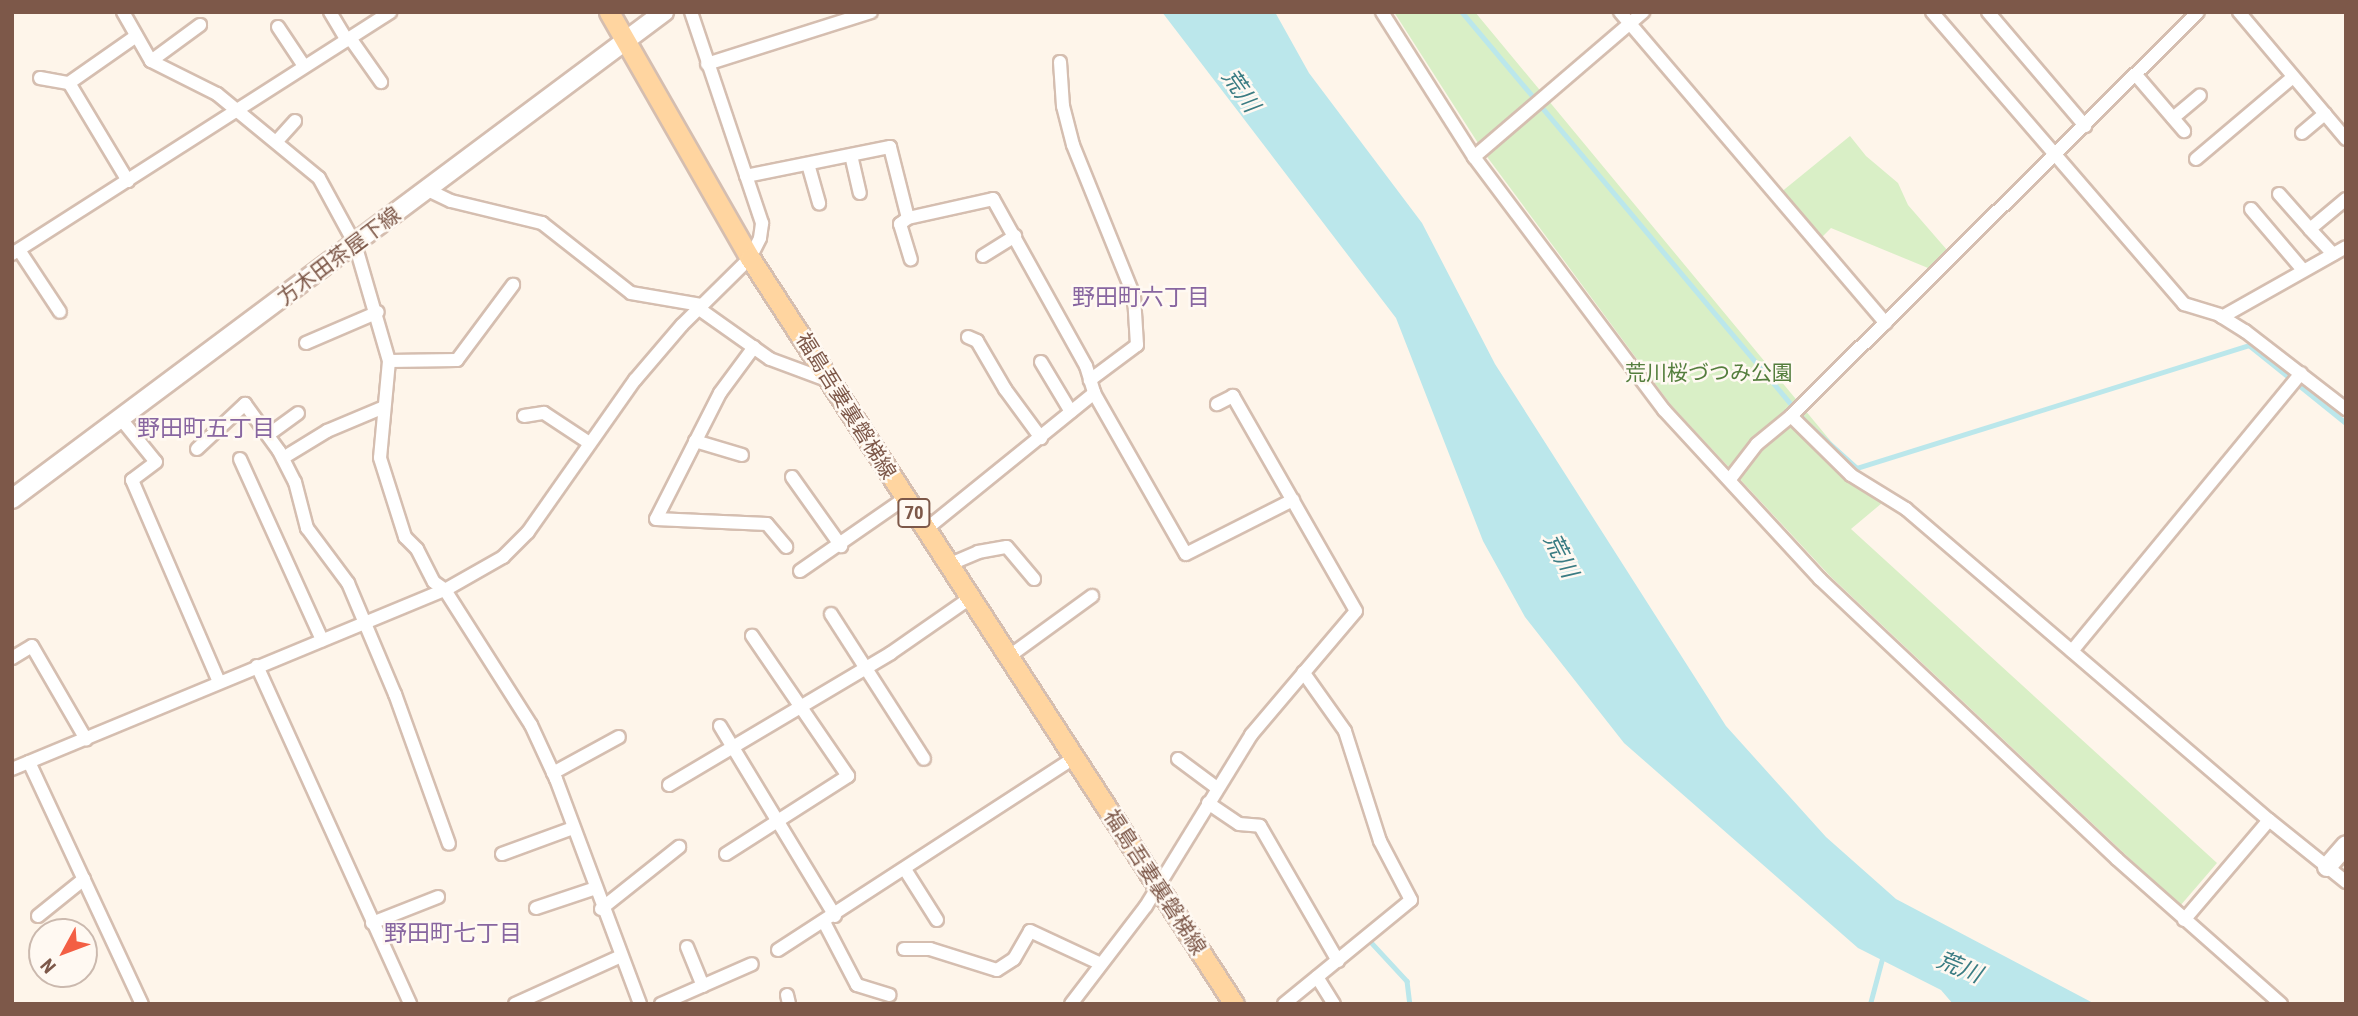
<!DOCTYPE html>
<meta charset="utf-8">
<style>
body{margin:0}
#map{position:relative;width:2358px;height:1016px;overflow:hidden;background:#fef5ea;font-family:"Roboto Condensed","Noto Sans JP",sans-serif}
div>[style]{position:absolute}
.green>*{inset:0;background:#d9efc6}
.water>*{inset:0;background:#bbe7eb}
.stream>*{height:4.5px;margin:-2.25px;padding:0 2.25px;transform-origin:2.25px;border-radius:2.25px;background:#bbe7eb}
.roads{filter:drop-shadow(2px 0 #d5beb0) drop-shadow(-2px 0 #d5beb0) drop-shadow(0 2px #d5beb0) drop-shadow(0 -2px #d5beb0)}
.street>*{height:12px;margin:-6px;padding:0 6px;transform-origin:6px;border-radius:6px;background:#fff}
.secondary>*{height:18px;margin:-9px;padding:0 9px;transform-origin:9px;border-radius:9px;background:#fff}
.primary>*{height:19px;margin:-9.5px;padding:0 9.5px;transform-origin:9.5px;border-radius:9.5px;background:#ffd5a0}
span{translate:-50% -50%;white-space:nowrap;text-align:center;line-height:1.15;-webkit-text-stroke:5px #fff9f2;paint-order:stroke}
.shield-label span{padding:2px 5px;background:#fff9f2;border:2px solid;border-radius:5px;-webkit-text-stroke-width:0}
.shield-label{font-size:19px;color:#7d5849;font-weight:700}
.street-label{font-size:21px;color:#7d5849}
.park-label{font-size:21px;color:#547e3d}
.water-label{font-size:23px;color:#3a7c83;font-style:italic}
.neighbourhood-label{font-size:23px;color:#8866a0}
.frame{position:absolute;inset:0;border:14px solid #7d5849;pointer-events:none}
.north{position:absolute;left:28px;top:918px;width:70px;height:70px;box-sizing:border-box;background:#fff9f2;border:2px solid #cbb9ae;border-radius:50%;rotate:229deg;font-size:19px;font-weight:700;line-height:28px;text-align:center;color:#7d5849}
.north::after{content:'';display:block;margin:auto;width:24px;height:32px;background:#f35f44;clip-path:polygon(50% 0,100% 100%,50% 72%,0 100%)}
</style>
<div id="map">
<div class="green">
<i style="clip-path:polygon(1394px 12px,1475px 12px,1882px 503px,1851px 529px,2217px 863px,2180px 906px,1830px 576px,1671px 405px,1485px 154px)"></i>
<i style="clip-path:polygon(1850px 136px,1866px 156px,1898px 183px,1908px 205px,1947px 250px,1928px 268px,1831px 228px,1820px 239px,1780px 193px)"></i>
</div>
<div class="water">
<i style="clip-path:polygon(1162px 12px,1275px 12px,1309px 73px,1422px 223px,1495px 364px,1726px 726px,1826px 837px,1896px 899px,2095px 1004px,1953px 1004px,1941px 990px,1858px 948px,1624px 743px,1525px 617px,1483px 541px,1396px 318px)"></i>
</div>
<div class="stream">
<i style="left:1462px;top:12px;width:537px;rotate:49.99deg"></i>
<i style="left:1807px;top:423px;width:67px;rotate:42deg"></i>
<i style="left:1857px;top:468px;width:411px;rotate:-17.4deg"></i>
<i style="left:2249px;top:345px;width:124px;rotate:38.8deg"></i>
<i style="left:1369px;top:940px;width:56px;rotate:47.2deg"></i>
<i style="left:1407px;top:981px;width:23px;rotate:83deg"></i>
<i style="left:1870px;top:1004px;width:51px;rotate:-75.1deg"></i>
</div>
<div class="roads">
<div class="street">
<i style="left:123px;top:12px;width:56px;rotate:60.3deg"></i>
<i style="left:151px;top:61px;width:74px;rotate:26.6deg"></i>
<i style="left:217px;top:94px;width:132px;rotate:39.5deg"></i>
<i style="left:319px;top:178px;width:75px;rotate:61.4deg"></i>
<i style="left:355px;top:244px;width:122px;rotate:73.8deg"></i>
<i style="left:389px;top:361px;width:97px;rotate:95.3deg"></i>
<i style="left:380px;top:458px;width:83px;rotate:72.4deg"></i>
<i style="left:405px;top:537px;width:17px;rotate:45deg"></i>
<i style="left:417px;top:549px;width:37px;rotate:63deg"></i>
<i style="left:434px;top:582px;width:14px;rotate:36deg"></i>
<i style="left:445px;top:590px;width:160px;rotate:57.5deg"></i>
<i style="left:531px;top:725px;width:60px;rotate:65.2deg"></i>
<i style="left:556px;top:779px;width:240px;rotate:69.5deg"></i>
<i style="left:330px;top:12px;width:33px;rotate:59deg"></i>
<i style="left:1382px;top:12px;width:172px;rotate:57.6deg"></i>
<i style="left:1474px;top:157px;width:316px;rotate:53.1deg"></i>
<i style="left:1664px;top:410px;width:230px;rotate:47.3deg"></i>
<i style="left:1820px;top:579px;width:408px;rotate:43.3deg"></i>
<i style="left:2117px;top:859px;width:219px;rotate:41.5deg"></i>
<i style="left:1620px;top:12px;width:409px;rotate:49.5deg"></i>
<i style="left:1932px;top:12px;width:386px;rotate:49.2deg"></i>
<i style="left:2184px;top:304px;width:37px;rotate:17deg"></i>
<i style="left:2219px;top:315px;width:31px;rotate:32deg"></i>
<i style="left:2245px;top:331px;width:128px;rotate:37.7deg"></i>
<i style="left:1988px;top:12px;width:150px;rotate:49.6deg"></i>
<i style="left:2239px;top:12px;width:166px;rotate:49.9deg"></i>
<i style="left:278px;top:27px;width:47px;rotate:56.3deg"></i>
<i style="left:350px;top:38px;width:54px;rotate:54.8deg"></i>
<i style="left:151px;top:61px;width:61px;rotate:-36.3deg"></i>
<i style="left:1060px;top:62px;width:44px;rotate:86.1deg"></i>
<i style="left:1063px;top:106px;width:40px;rotate:75.6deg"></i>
<i style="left:1073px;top:145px;width:163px;rotate:68deg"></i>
<i style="left:1134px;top:296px;width:49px;rotate:86.5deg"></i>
<i style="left:1137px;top:345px;width:59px;rotate:143.3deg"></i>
<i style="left:707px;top:64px;width:172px;rotate:-17.6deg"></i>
<i style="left:2136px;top:75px;width:74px;rotate:49.4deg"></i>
<i style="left:40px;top:78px;width:29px;rotate:10deg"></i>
<i style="left:2173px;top:118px;width:35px;rotate:-40deg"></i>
<i style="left:2302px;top:133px;width:30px;rotate:-40deg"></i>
<i style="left:277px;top:141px;width:27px;rotate:-48deg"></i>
<i style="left:851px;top:155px;width:39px;rotate:77deg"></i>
<i style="left:1474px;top:157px;width:223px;rotate:-40.6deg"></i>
<i style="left:2196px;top:159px;width:127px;rotate:-40.2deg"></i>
<i style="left:808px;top:164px;width:41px;rotate:74.2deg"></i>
<i style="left:746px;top:176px;width:147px;rotate:-11.4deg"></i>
<i style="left:890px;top:147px;width:73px;rotate:75.8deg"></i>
<i style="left:908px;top:218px;width:87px;rotate:-12.6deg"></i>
<i style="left:993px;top:199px;width:191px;rotate:60.9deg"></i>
<i style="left:1086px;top:366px;width:28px;rotate:73deg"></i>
<i style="left:1094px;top:393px;width:185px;rotate:60.3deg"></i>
<i style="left:1186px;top:554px;width:120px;rotate:-26.8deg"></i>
<i style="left:128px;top:181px;width:114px;rotate:-121deg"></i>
<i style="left:69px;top:83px;width:82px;rotate:-35deg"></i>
<i style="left:428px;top:190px;width:25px;rotate:26deg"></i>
<i style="left:451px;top:201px;width:94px;rotate:13.6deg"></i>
<i style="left:542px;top:223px;width:113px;rotate:38.2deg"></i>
<i style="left:631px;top:293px;width:71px;rotate:9.7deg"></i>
<i style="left:2279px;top:194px;width:47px;rotate:48.5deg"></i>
<i style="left:2251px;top:209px;width:80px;rotate:49.6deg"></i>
<i style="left:908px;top:218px;width:10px;rotate:143deg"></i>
<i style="left:900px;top:224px;width:37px;rotate:73deg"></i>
<i style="left:19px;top:250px;width:74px;rotate:56.5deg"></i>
<i style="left:12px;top:254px;width:449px;rotate:-32.6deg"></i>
<i style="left:2333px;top:254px;width:34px;rotate:-133deg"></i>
<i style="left:2310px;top:229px;width:47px;rotate:-39.8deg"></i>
<i style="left:983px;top:256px;width:38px;rotate:-32deg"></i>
<i style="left:698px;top:308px;width:88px;rotate:35.3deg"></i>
<i style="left:770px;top:359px;width:63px;rotate:20.4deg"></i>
<i style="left:2222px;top:317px;width:142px;rotate:-29.4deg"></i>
<i style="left:968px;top:337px;width:10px;rotate:24deg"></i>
<i style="left:977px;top:341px;width:56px;rotate:59.7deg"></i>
<i style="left:1005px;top:389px;width:61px;rotate:53.7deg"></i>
<i style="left:306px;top:343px;width:78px;rotate:-23.3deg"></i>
<i style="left:754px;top:347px;width:57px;rotate:126.5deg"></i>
<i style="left:720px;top:393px;width:141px;rotate:116.9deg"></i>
<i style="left:656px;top:519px;width:111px;rotate:2.6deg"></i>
<i style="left:767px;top:524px;width:30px;rotate:50deg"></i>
<i style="left:389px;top:361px;width:68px;rotate:-0.8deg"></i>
<i style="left:457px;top:360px;width:94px;rotate:-53.3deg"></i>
<i style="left:1041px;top:362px;width:58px;rotate:59deg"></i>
<i style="left:524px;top:416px;width:20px;rotate:-9deg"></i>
<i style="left:544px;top:413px;width:53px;rotate:33.4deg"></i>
<i style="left:1791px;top:416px;width:84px;rotate:44.5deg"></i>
<i style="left:1851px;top:475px;width:65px;rotate:31.7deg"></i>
<i style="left:1906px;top:509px;width:478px;rotate:40.6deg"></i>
<i style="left:121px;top:419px;width:55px;rotate:50.9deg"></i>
<i style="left:156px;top:462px;width:30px;rotate:143deg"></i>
<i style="left:132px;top:480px;width:218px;rotate:66.7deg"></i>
<i style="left:268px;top:435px;width:37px;rotate:-36deg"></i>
<i style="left:695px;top:441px;width:49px;rotate:16.6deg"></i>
<i style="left:197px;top:449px;width:66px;rotate:-43.2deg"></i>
<i style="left:245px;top:404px;width:58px;rotate:54.1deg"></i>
<i style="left:279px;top:451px;width:35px;rotate:63deg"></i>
<i style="left:295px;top:482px;width:48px;rotate:75.4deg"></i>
<i style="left:307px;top:528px;width:69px;rotate:53.3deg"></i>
<i style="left:348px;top:583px;width:121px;rotate:67.1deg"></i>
<i style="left:395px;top:694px;width:159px;rotate:70.2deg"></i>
<i style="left:283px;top:458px;width:52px;rotate:-31.5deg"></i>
<i style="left:327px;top:431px;width:62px;rotate:-22.8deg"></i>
<i style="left:240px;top:459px;width:199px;rotate:65.6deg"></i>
<i style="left:792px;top:477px;width:85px;rotate:54.6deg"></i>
<i style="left:1730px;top:479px;width:44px;rotate:-52.4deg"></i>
<i style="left:1757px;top:444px;width:44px;rotate:-39.5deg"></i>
<i style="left:1791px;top:416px;width:573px;rotate:-44.79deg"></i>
<i style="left:925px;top:530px;width:218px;rotate:-39deg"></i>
<i style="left:948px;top:565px;width:33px;rotate:-23deg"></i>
<i style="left:978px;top:552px;width:29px;rotate:-10deg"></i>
<i style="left:1007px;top:547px;width:42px;rotate:49.8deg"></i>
<i style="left:800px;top:571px;width:126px;rotate:-34.7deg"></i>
<i style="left:831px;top:614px;width:172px;rotate:57.3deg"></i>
<i style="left:2072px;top:651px;width:360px;rotate:-50.5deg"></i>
<i style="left:1008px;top:657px;width:104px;rotate:-36deg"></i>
<i style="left:12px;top:658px;width:23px;rotate:-31deg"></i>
<i style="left:32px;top:646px;width:108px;rotate:59.9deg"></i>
<i style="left:257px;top:666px;width:371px;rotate:65.6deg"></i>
<i style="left:720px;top:726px;width:222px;rotate:58.8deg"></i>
<i style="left:1178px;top:759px;width:49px;rotate:36.6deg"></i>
<i style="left:29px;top:762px;width:267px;rotate:65deg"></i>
<i style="left:12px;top:769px;width:469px;rotate:-22.5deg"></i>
<i style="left:445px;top:590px;width:67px;rotate:-29.6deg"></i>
<i style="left:503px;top:557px;width:35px;rotate:-45deg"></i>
<i style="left:528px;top:532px;width:186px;rotate:-54.9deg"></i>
<i style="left:635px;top:380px;width:72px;rotate:-49.5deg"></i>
<i style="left:682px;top:325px;width:95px;rotate:-44.6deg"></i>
<i style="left:750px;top:258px;width:22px;rotate:-63deg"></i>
<i style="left:760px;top:238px;width:15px;rotate:-82deg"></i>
<i style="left:762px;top:223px;width:223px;rotate:-108.6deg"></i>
<i style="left:553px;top:773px;width:75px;rotate:-28.6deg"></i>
<i style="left:669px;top:785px;width:258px;rotate:-30.7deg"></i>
<i style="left:891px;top:653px;width:96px;rotate:-34.8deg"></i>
<i style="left:1208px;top:803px;width:37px;rotate:34deg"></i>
<i style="left:1239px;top:824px;width:21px;rotate:5deg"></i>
<i style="left:1260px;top:826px;width:156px;rotate:60deg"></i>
<i style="left:502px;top:854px;width:76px;rotate:-20.1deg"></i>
<i style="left:726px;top:854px;width:145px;rotate:-32.6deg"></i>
<i style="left:848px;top:776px;width:170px;rotate:-124.4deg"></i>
<i style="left:906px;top:871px;width:58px;rotate:57.7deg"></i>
<i style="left:536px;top:908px;width:60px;rotate:-18.4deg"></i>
<i style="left:601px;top:909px;width:100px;rotate:-38.5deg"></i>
<i style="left:38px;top:916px;width:59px;rotate:-38.8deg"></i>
<i style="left:2184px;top:920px;width:131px;rotate:-49.6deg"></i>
<i style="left:2269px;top:820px;width:99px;rotate:38.8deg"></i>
<i style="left:824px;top:922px;width:71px;rotate:62.4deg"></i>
<i style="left:857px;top:985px;width:34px;rotate:17deg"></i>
<i style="left:372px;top:923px;width:71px;rotate:-21.5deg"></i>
<i style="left:687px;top:947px;width:42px;rotate:67.7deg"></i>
<i style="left:904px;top:949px;width:26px"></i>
<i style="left:930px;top:949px;width:70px;rotate:17.4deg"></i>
<i style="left:997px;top:970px;width:20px;rotate:-33deg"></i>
<i style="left:1014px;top:959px;width:32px;rotate:-60deg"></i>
<i style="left:1030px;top:931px;width:78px;rotate:24.9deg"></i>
<i style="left:778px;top:950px;width:354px;rotate:-33deg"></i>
<i style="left:1317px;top:977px;width:32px;rotate:58deg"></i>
<i style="left:787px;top:995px;width:9px;rotate:77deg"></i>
<i style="left:515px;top:1004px;width:114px;rotate:-24.3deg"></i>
<i style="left:661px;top:1004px;width:99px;rotate:-23.7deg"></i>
<i style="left:1071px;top:1004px;width:123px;rotate:-52.6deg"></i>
<i style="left:1146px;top:906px;width:201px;rotate:-58.4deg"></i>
<i style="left:1251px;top:735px;width:162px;rotate:-49.7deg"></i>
<i style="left:1356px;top:611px;width:248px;rotate:-119.8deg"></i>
<i style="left:1233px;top:396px;width:18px;rotate:153deg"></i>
<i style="left:1284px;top:1004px;width:164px;rotate:-39.3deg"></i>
<i style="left:1411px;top:900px;width:67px;rotate:-117.7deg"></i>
<i style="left:1380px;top:841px;width:115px;rotate:-107.7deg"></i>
<i style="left:1345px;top:731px;width:72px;rotate:-125.4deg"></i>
</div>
<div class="secondary">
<i style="left:12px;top:499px;width:814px;rotate:-36.76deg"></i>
<i style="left:2327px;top:867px;width:29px;rotate:-49deg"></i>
</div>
<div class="primary">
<i style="left:609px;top:12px;width:284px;rotate:60.2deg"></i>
<i style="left:750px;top:258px;width:889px;rotate:57.02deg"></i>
</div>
</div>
<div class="shield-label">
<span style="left:914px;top:513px">70</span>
</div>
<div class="street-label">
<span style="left:339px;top:256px;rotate:-37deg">方木田茶屋下線</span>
<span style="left:846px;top:406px;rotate:58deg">福島吾妻裏磐梯線</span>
<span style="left:1155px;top:882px;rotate:57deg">福島吾妻裏磐梯線</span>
</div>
<div class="park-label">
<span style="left:1709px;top:373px">荒川桜づつみ公園</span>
</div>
<div class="water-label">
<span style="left:1240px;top:91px;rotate:55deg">荒川</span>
<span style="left:1560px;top:556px;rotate:63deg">荒川</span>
<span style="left:1959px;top:968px;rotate:22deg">荒川</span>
</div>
<div class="neighbourhood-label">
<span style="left:1141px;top:298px">野田町六丁目</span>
<span style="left:206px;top:429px">野田町五丁目</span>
<span style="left:453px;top:934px">野田町七丁目</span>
</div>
<div class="frame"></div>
<div class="north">N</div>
</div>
